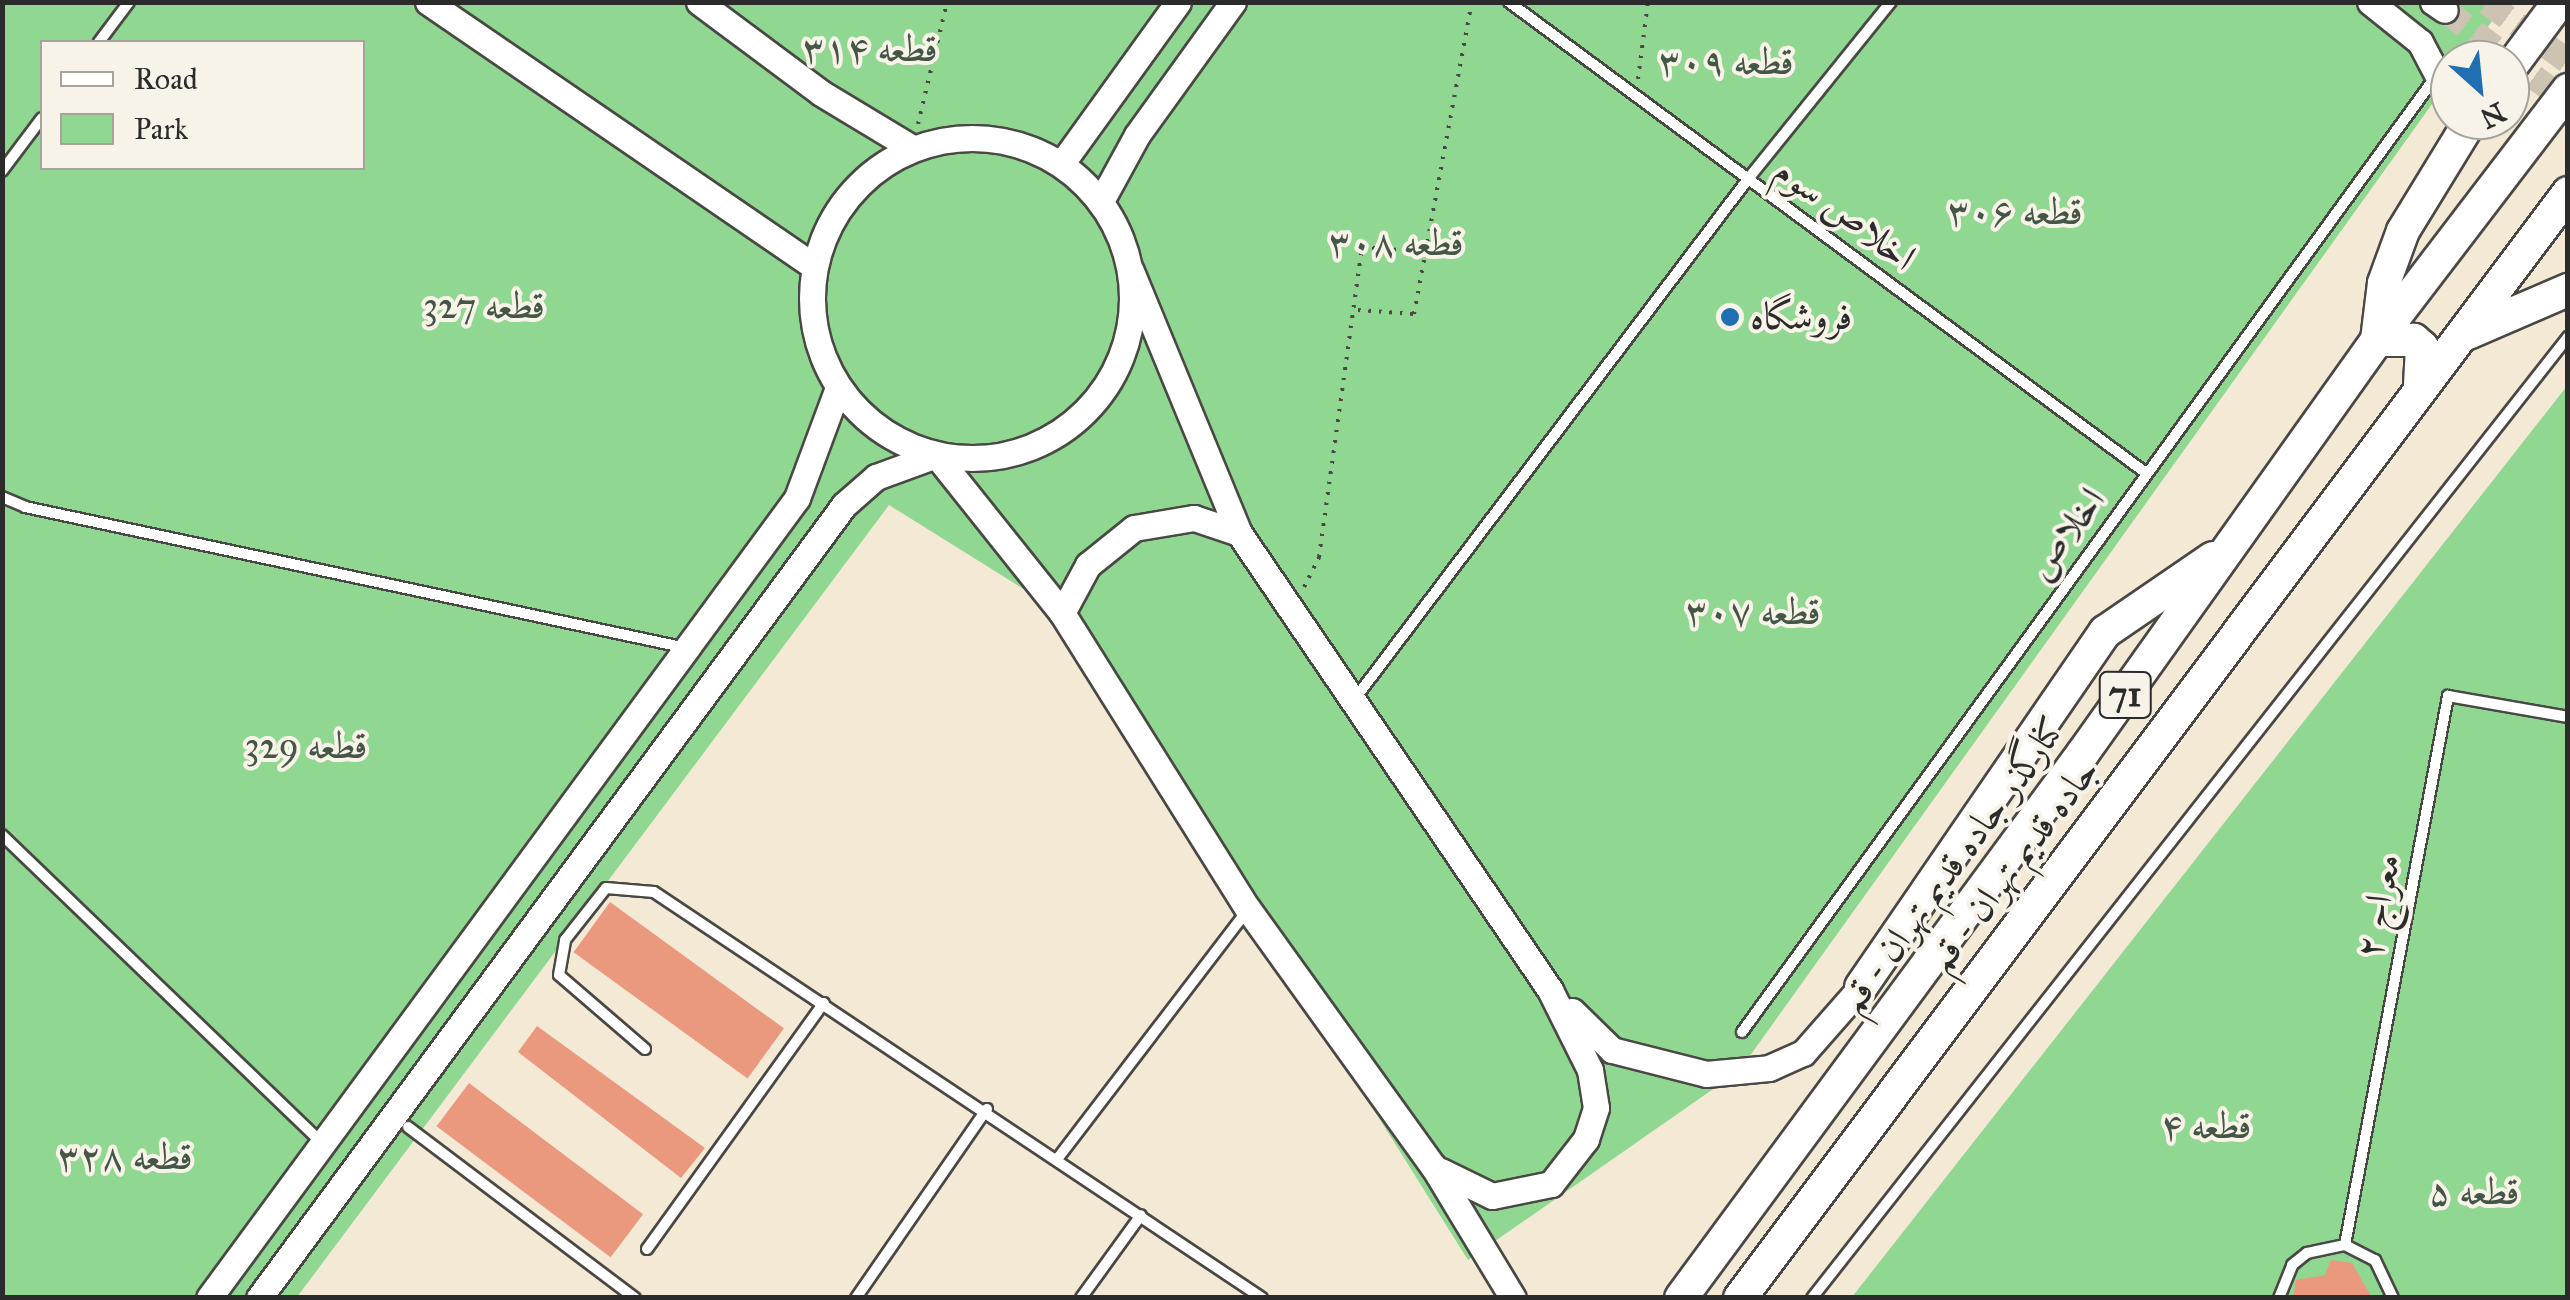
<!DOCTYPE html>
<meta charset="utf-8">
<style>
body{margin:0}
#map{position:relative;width:2570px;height:1300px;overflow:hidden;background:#f4e9d5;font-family:"IM FELL Great Primer",Amiri,serif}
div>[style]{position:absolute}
.green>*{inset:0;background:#90d792}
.building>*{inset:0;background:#ea987e;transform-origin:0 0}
.tertiary-tunnel>*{height:25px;margin-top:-12.5px;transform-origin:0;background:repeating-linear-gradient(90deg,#ccc3b3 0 25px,transparent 0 37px)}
.path>*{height:4px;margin-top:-2px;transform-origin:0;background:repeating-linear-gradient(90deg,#494844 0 2.5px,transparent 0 10.5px)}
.roads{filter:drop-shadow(2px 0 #494844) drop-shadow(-2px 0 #494844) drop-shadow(0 2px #494844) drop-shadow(0 -2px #494844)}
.service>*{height:10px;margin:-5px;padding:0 5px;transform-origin:5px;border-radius:5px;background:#fff}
.tertiary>*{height:25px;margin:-12.5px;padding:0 12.5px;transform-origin:12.5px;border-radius:12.5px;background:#fff}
.tertiary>.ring{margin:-12.5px;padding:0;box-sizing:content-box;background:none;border:25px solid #fff;border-radius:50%}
.trunk>*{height:32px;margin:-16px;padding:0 16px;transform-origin:16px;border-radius:16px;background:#fff}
.dots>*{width:28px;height:28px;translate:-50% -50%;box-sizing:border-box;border:5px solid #f7f3e8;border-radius:50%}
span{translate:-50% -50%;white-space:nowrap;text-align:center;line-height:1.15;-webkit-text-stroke:8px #f7f3e8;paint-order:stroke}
.shield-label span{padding:2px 8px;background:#f7f3e8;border:2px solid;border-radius:8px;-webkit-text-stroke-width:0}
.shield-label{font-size:35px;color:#2b2b2b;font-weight:700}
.park-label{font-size:38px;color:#445645}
.street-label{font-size:38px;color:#2b2b2b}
.poi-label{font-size:38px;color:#2b2b2b}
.left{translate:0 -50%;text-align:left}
.frame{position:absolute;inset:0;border:5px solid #2b2b2b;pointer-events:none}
.legend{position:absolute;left:40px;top:40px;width:325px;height:130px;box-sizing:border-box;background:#f7f3e8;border:2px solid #a5a39c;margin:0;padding:12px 18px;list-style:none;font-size:30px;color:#2b2b2b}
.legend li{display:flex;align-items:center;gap:20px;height:50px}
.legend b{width:50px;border:2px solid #a5a39c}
.north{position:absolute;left:2430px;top:40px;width:100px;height:100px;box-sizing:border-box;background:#f7f3e8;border:2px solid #a5a39c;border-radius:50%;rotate:153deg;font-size:28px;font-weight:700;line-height:40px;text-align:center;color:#2b2b2b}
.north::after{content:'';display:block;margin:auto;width:35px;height:45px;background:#1f6fb2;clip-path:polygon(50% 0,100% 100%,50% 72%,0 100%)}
</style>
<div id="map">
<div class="green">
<i style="clip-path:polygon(evenodd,3px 3px,2505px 3px,2464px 60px,2450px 60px,2450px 79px,1739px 1071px,1468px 1260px,1062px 613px,889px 505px,297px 1297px,3px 1298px,3px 3px,42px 42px,362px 42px,362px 168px,42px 168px,42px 42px)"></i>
<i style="clip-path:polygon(2567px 386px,2567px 1297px,1852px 1297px)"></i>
</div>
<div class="building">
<i style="left:610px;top:902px;width:215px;height:62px;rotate:36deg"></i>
<i style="clip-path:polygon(537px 1026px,705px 1148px,681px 1178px,518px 1052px)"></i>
<i style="left:469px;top:1083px;width:218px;height:54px;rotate:37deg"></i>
<i style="clip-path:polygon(2331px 1260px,2352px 1263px,2372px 1298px,2293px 1298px,2296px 1280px,2325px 1275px)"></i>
</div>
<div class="tertiary-tunnel">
<i style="left:2487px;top:2px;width:100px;rotate:36.1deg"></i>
<i style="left:2445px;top:10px;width:154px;rotate:36.8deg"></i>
</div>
<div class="path">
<i style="left:1638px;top:79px;width:78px;rotate:-82.6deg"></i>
<i style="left:918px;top:124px;width:125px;rotate:-76.6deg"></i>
<i style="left:1358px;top:310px;width:56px;rotate:4.1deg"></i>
<i style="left:1414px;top:314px;width:317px;rotate:-79.5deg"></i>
<i style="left:1304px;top:587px;width:34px;rotate:-63deg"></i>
<i style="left:1319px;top:557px;width:313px;rotate:-82.1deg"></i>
<i style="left:1362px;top:247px;width:63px;rotate:4.5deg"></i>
</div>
<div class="roads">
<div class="service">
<i style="left:1509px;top:2px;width:792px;rotate:36.48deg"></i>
<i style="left:99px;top:42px;width:50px;rotate:-53.1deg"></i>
<i style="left:2px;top:171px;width:66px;rotate:-53deg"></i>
<i style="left:2px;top:497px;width:25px;rotate:23deg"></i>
<i style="left:25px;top:507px;width:672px;rotate:12.03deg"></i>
<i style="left:1354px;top:700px;width:653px;rotate:-52.9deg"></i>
<i style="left:1748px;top:179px;width:228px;rotate:-51.1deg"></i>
<i style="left:2px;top:835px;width:444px;rotate:43.9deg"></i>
<i style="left:1742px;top:1032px;width:1181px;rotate:-54.02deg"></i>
<i style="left:645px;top:1049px;width:113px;rotate:-139.3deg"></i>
<i style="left:559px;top:975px;width:36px;rotate:-80deg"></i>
<i style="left:565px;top:940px;width:66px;rotate:-51.7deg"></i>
<i style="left:606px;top:888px;width:48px;rotate:4.8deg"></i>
<i style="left:654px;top:892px;width:731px;rotate:33.73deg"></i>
<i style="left:408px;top:1127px;width:284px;rotate:37deg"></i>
<i style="left:1058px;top:1158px;width:310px;rotate:-52.6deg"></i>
<i style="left:2345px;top:1245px;width:559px;rotate:-79.37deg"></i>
<i style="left:2448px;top:696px;width:122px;rotate:9.9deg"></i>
<i style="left:647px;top:1249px;width:303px;rotate:-54.3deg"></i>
<i style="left:856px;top:1298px;width:230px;rotate:-55.3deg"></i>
<i style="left:1081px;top:1298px;width:102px;rotate:-54.1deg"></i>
<i style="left:1812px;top:1298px;width:1223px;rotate:-51.81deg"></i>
<i style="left:2279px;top:1298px;width:35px;rotate:-68deg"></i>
<i style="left:2292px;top:1265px;width:19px;rotate:-39deg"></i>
<i style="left:2307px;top:1253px;width:39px;rotate:-12deg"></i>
<i style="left:2345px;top:1245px;width:34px;rotate:27deg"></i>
<i style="left:2375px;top:1260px;width:42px;rotate:64.7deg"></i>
</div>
<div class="tertiary">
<i style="left:428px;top:2px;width:468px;rotate:34.4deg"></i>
<i style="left:699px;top:2px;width:152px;rotate:36.7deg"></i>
<i style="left:821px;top:93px;width:106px;rotate:31.1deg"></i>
<i style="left:2370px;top:2px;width:64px;rotate:38.7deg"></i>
<i style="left:2420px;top:42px;width:64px;rotate:62.2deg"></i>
<i style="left:2433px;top:2px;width:14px;rotate:34deg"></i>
<i class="ring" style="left:812px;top:138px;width:295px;height:295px"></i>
<i style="left:1062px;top:163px;width:198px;rotate:-54.2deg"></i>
<i style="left:1101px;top:201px;width:75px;rotate:-61.4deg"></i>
<i style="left:1137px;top:135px;width:164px;rotate:-54.2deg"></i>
<i style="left:1131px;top:271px;width:283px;rotate:67.6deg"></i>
<i style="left:1239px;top:533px;width:553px;rotate:55.76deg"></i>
<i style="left:1550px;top:990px;width:89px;rotate:63.4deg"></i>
<i style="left:1590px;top:1070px;width:38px;rotate:81deg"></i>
<i style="left:1596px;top:1108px;width:33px;rotate:108deg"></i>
<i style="left:1586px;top:1139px;width:57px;rotate:127.9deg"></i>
<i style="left:1551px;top:1184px;width:60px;rotate:168.5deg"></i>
<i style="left:1492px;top:1196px;width:57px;rotate:-153.9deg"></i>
<i style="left:1062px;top:613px;width:55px;rotate:-61.6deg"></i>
<i style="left:1088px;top:565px;width:59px;rotate:-38.8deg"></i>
<i style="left:1134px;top:528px;width:61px;rotate:-9.5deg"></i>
<i style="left:1194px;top:518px;width:47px;rotate:18.4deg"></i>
<i style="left:1572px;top:1011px;width:56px;rotate:44.3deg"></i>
<i style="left:1612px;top:1050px;width:97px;rotate:14.3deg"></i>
<i style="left:1706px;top:1074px;width:63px;rotate:-5.4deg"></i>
<i style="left:1769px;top:1068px;width:37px;rotate:-24deg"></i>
<i style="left:1803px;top:1053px;width:88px;rotate:-48.7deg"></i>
<i style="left:209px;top:1298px;width:993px;rotate:-53.68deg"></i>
<i style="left:797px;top:498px;width:117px;rotate:-69.6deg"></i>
<i style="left:259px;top:1298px;width:985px;rotate:-53.58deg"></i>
<i style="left:844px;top:505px;width:43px;rotate:-41.2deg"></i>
<i style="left:876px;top:477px;width:64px;rotate:-20.1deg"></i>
<i style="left:936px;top:455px;width:202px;rotate:51.4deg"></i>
<i style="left:1062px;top:613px;width:350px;rotate:57.9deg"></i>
<i style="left:1248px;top:909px;width:317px;rotate:54.3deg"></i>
<i style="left:1433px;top:1166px;width:154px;rotate:58.8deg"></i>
</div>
<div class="trunk">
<i style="left:2510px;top:68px;width:82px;rotate:-53.4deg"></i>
<i style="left:2468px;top:333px;width:109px;rotate:-23.3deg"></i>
<i style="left:2420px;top:385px;width:38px;rotate:-87deg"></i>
<i style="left:2422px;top:347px;width:11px;rotate:-139deg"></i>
<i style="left:2414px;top:340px;width:37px;rotate:180deg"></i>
<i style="left:2377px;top:340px;width:57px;rotate:-83deg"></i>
<i style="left:2384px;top:283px;width:55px;rotate:-69.9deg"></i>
<i style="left:2403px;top:231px;width:130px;rotate:-58.5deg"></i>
<i style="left:1861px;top:987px;width:431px;rotate:-55.5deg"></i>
<i style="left:2105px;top:632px;width:131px;rotate:-34.4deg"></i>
<i style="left:1681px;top:1298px;width:677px;rotate:-53.59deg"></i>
<i style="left:2083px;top:753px;width:507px;rotate:-54.55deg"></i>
<i style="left:2377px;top:340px;width:315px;rotate:-52.6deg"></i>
<i style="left:1740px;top:1298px;width:1381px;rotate:-53.15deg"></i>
</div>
</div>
<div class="dots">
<i style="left:1730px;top:317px;background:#1f6fb2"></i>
</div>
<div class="shield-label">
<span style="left:2125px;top:695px">71</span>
</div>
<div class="park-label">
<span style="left:870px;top:49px">قطعه ۳۱۴</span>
<span style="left:1726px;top:62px">قطعه ۳۰۹</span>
<span style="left:2015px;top:212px">قطعه ۳۰۶</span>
<span style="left:1396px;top:243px">قطعه ۳۰۸</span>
<span style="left:484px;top:306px">قطعه 327</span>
<span style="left:1753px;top:612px">قطعه ۳۰۷</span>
<span style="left:306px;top:746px">قطعه 329</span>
<span style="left:2206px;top:1126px">قطعه ۴</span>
<span style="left:125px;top:1157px">قطعه ۳۲۸</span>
<span style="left:2474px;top:1192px">قطعه ۵</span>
</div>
<div class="street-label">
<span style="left:1845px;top:214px;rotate:36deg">اخلاص سوم</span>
<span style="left:2066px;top:534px;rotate:-54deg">اخلاص</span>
<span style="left:1952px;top:865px;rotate:-54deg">کنارگذر جاده قدیم تهران - قم</span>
<span style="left:2013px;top:865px;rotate:-53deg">جاده قدیم تهران - قم</span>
<span style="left:2378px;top:906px;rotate:-79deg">معراج ۲</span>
</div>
<div class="poi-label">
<span class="left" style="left:1750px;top:317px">فروشگاه</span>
</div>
<div class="frame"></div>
<ul class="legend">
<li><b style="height:12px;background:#fff"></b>Road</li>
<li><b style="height:28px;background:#90d792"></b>Park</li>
</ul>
<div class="north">N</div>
</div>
